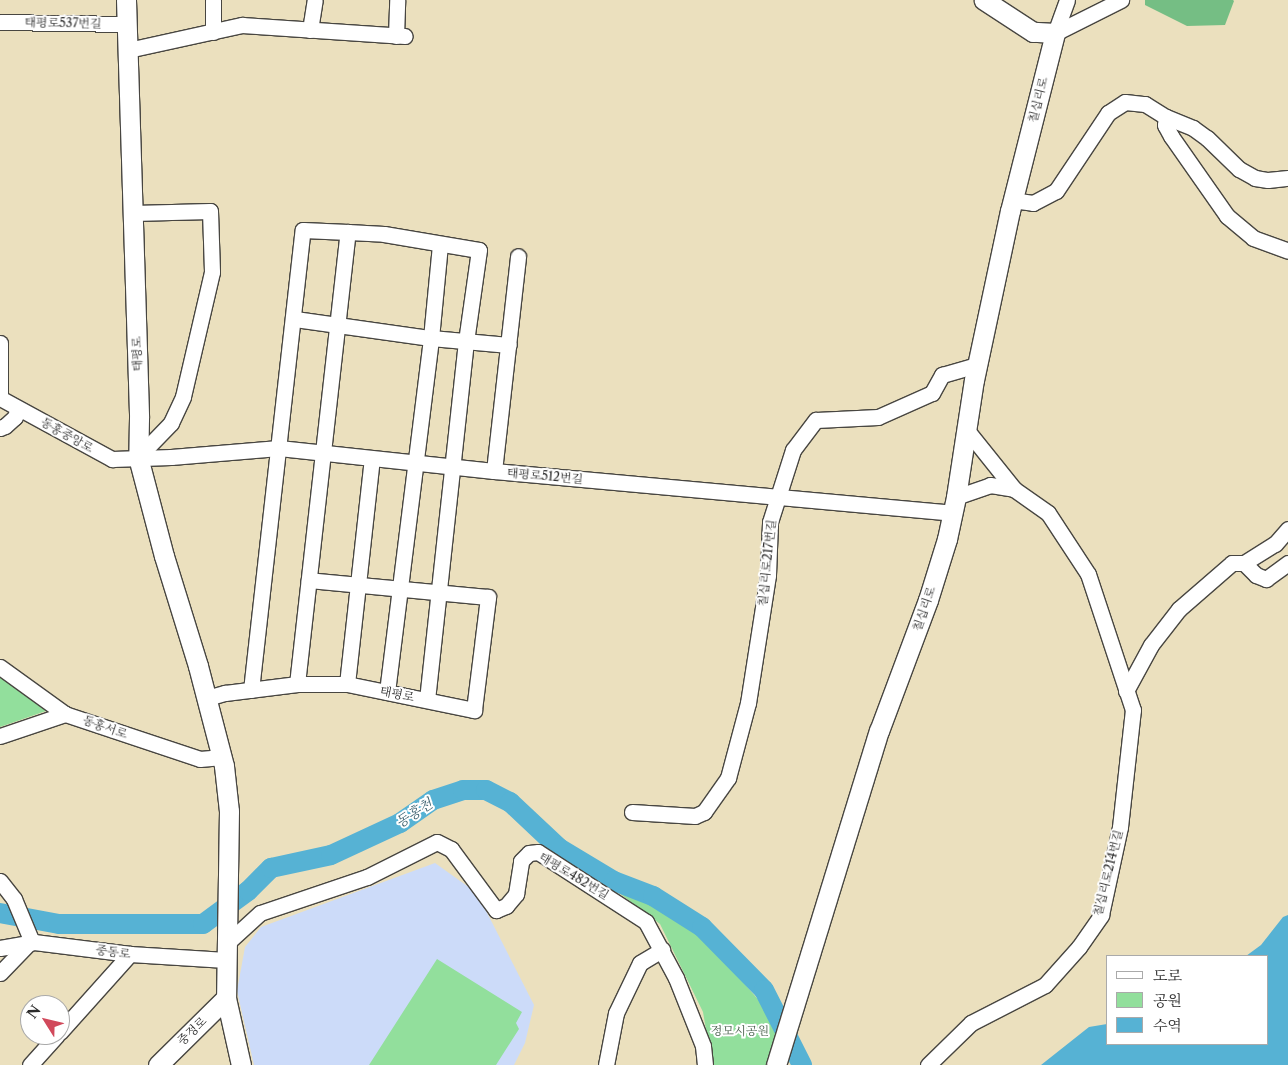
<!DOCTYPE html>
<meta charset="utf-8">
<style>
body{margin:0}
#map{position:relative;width:1288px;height:1065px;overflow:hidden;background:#ebe0be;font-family:"Libre Caslon Text","Noto Serif KR",serif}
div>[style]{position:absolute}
.built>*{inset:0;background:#ccdbf9}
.green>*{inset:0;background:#92df9c}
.forest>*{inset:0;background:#75be84}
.water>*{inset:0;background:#56b2d4}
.river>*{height:20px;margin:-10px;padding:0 10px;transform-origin:10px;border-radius:10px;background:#56b2d4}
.roads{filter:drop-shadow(1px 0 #484641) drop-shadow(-1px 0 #484641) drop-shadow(0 1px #484641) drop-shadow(0 -1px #484641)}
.minor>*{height:15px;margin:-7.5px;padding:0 7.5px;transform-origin:7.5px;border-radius:7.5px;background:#fff}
.major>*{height:19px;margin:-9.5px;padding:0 9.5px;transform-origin:9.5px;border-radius:9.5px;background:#fff}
span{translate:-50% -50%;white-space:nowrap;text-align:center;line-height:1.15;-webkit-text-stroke:4px #fff;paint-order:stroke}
.street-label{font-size:12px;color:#2b2b2b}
.park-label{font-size:12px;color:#4a614d}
.water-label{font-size:14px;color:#3c616f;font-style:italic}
.legend{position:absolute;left:1106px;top:955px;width:162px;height:90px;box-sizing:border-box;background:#fff;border:1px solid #aaa;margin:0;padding:6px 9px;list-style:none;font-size:15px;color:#2b2b2b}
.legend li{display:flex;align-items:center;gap:10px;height:25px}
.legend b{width:25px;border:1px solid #aaa}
.north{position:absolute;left:20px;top:995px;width:50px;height:50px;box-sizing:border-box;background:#fff;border:1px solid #aaa;border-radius:50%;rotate:306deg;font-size:14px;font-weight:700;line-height:20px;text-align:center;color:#2b2b2b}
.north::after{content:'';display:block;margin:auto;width:18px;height:22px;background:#d1495b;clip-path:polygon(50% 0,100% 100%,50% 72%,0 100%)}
</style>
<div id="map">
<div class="built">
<i style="clip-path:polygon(435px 863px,477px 893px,534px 1005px,525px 1043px,514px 1065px,254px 1065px,237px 991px,245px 947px,261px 927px)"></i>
</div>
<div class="green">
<i style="clip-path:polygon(0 677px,46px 711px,0 727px)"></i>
<i style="clip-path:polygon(569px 855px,695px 927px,783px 1028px,775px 1065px,712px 1065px,703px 1012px,660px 924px)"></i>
<i style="clip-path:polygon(437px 959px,522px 1012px,516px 1023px,519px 1029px,496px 1065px,369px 1065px)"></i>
</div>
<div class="forest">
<i style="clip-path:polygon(1145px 0,1233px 0,1234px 1px,1225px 25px,1187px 26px,1145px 5px)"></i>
</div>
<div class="water">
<i style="clip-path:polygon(1288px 915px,1288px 1065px,1041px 1065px,1089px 1027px,1107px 1024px,1107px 1044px,1267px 1044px,1267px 956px,1246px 956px,1261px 945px,1283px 917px)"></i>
</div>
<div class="river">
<i style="left:0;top:913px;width:60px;rotate:10.6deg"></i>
<i style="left:59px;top:924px;width:144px"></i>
<i style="left:203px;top:924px;width:56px;rotate:-36.3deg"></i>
<i style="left:248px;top:891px;width:33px;rotate:-45deg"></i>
<i style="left:271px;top:868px;width:61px;rotate:-12.2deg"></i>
<i style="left:331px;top:855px;width:76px;rotate:-24.9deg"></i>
<i style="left:400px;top:823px;width:40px;rotate:-34.9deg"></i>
<i style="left:433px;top:800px;width:32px;rotate:-18deg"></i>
<i style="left:463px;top:790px;width:23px"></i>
<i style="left:486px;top:790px;width:27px;rotate:27deg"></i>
<i style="left:510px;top:802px;width:67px;rotate:43.2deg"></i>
<i style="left:559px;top:848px;width:64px;rotate:31deg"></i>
<i style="left:614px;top:881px;width:42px;rotate:21deg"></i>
<i style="left:653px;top:896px;width:58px;rotate:32.3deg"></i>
<i style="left:702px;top:927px;width:88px;rotate:45.5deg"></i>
<i style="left:764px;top:990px;width:84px;rotate:63.1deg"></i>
</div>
<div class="roads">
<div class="minor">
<i style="left:0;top:22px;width:127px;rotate:0.9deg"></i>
<i style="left:310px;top:30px;width:30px;rotate:-81deg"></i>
<i style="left:213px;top:32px;width:32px;rotate:-90deg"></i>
<i style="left:1055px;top:33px;width:74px;rotate:-26.6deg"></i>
<i style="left:1055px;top:33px;width:35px;rotate:-70deg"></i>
<i style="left:396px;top:36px;width:36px;rotate:-88deg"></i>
<i style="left:128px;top:50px;width:117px;rotate:-12.4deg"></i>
<i style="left:242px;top:25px;width:163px;rotate:3.9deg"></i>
<i style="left:1166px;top:117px;width:8px;rotate:97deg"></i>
<i style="left:1165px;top:125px;width:13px;rotate:61deg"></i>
<i style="left:1171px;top:136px;width:98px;rotate:55deg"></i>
<i style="left:1227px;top:216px;width:34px;rotate:40deg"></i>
<i style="left:1253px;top:238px;width:37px;rotate:20deg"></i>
<i style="left:1012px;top:200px;width:21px;rotate:8deg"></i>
<i style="left:1033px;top:203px;width:26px;rotate:-28deg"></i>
<i style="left:1056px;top:191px;width:94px;rotate:-56.3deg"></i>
<i style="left:1108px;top:113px;width:20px;rotate:-33deg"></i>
<i style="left:1125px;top:102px;width:20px;rotate:6deg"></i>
<i style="left:1145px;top:104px;width:25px;rotate:32deg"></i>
<i style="left:1166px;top:117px;width:29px;rotate:22deg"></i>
<i style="left:1193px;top:128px;width:17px;rotate:36deg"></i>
<i style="left:1207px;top:138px;width:45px;rotate:44.1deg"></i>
<i style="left:1239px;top:169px;width:18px;rotate:29deg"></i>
<i style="left:1255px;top:178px;width:13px;rotate:9deg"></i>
<i style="left:1268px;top:180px;width:20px;rotate:-6deg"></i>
<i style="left:133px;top:213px;width:77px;rotate:-1.5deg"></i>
<i style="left:210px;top:211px;width:61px;rotate:88.1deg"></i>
<i style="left:212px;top:272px;width:128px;rotate:103.1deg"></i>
<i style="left:183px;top:397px;width:29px;rotate:115deg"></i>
<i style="left:171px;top:423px;width:47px;rotate:134.1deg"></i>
<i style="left:295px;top:319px;width:137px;rotate:8deg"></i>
<i style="left:431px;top:338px;width:78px;rotate:5.1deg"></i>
<i style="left:0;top:343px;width:55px;rotate:90deg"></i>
<i style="left:0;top:398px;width:128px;rotate:28.6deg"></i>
<i style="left:112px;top:459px;width:59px;rotate:-1.9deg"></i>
<i style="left:171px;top:457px;width:108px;rotate:-4.8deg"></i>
<i style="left:279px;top:448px;width:216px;rotate:6.1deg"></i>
<i style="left:494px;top:471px;width:460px;rotate:5.2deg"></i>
<i style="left:0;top:428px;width:5px;rotate:-22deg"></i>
<i style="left:5px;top:426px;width:13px;rotate:-42deg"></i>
<i style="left:15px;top:417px;width:9px;rotate:-72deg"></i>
<i style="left:494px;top:471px;width:216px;rotate:-83.6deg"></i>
<i style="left:956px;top:497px;width:36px;rotate:-19deg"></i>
<i style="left:990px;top:485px;width:24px;rotate:9deg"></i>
<i style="left:1244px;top:563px;width:17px;rotate:45deg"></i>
<i style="left:1256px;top:575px;width:11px;rotate:22deg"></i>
<i style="left:1266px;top:579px;width:27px;rotate:-36deg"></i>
<i style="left:0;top:667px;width:80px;rotate:35.9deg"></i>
<i style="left:65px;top:714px;width:142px;rotate:18.4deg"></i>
<i style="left:200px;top:759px;width:22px;rotate:-5deg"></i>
<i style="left:297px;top:684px;width:455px;rotate:-83.6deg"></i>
<i style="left:347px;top:684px;width:227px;rotate:-83.7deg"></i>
<i style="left:251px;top:690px;width:463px;rotate:-83.6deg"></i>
<i style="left:303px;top:230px;width:45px;rotate:2.5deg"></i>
<i style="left:348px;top:232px;width:36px;rotate:3deg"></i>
<i style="left:384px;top:234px;width:96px;rotate:9.6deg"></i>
<i style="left:479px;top:250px;width:92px;rotate:98.1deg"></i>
<i style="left:466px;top:341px;width:360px;rotate:96.2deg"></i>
<i style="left:1126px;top:691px;width:52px;rotate:-61.5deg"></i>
<i style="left:1151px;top:645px;width:46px;rotate:-52.1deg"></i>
<i style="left:1179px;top:609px;width:70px;rotate:-41deg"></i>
<i style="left:1232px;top:563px;width:12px"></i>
<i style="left:1244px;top:563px;width:36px;rotate:-32deg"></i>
<i style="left:1275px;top:544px;width:20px;rotate:-49deg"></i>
<i style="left:387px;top:692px;width:357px;rotate:-82.9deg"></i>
<i style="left:431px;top:338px;width:94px;rotate:-84.5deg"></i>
<i style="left:207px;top:698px;width:19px;rotate:-16deg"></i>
<i style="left:225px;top:693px;width:73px;rotate:-7.1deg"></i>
<i style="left:297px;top:684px;width:50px"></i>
<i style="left:347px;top:684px;width:130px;rotate:11.6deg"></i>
<i style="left:474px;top:710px;width:114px;rotate:-82.9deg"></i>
<i style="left:488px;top:597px;width:180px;rotate:-174.6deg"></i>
<i style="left:0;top:736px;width:69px;rotate:-18.7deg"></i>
<i style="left:632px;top:812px;width:63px;rotate:3.6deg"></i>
<i style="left:695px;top:816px;width:10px;rotate:-24deg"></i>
<i style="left:704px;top:812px;width:42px;rotate:-54.8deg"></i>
<i style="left:728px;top:778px;width:78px;rotate:-75.1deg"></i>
<i style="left:748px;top:703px;width:130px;rotate:-81.1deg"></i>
<i style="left:768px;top:575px;width:53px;rotate:-87.8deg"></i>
<i style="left:770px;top:522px;width:76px;rotate:-72.3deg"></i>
<i style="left:793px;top:450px;width:38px;rotate:-53deg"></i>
<i style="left:816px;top:420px;width:62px;rotate:-2.8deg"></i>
<i style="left:878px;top:417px;width:59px;rotate:-24deg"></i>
<i style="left:932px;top:393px;width:21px;rotate:-61deg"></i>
<i style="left:942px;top:375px;width:36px;rotate:-16deg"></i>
<i style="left:0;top:881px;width:23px;rotate:52deg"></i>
<i style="left:14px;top:899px;width:47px;rotate:67.3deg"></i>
<i style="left:226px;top:944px;width:46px;rotate:-42.4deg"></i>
<i style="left:260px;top:913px;width:113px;rotate:-18.6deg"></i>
<i style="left:367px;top:877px;width:78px;rotate:-26.6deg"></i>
<i style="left:437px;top:842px;width:16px;rotate:27deg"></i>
<i style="left:451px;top:849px;width:76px;rotate:53.6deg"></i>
<i style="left:496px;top:910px;width:11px;rotate:-22deg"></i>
<i style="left:506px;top:906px;width:16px;rotate:-50deg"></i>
<i style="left:516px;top:894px;width:33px;rotate:-81deg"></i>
<i style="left:521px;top:861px;width:11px;rotate:-45deg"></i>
<i style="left:529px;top:853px;width:9px;rotate:-6deg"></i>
<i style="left:538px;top:852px;width:129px;rotate:32.9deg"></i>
<i style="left:646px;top:922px;width:64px;rotate:61.8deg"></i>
<i style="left:676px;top:978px;width:73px;rotate:68.3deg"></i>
<i style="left:703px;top:1046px;width:19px;rotate:84deg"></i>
<i style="left:0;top:948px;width:35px;rotate:-10deg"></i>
<i style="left:34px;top:942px;width:97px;rotate:7.1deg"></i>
<i style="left:130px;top:954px;width:96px;rotate:3.6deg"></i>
<i style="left:0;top:973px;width:43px;rotate:-45.9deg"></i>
<i style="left:60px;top:1032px;width:105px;rotate:-48.1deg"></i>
<i style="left:30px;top:1065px;width:40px;rotate:-48deg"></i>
<i style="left:606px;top:1065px;width:53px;rotate:-79.1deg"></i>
<i style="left:616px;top:1013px;width:55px;rotate:-64.4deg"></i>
<i style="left:640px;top:963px;width:26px;rotate:-31deg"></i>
<i style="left:928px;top:1065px;width:60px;rotate:-44.3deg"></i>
<i style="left:971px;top:1023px;width:83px;rotate:-27.2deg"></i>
<i style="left:1045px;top:985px;width:51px;rotate:-48.2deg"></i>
<i style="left:1079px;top:947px;width:39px;rotate:-55deg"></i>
<i style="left:1101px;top:915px;width:90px;rotate:-77.8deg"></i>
<i style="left:1120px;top:827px;width:118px;rotate:-83.7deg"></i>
<i style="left:1133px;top:710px;width:143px;rotate:-108.3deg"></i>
<i style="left:1088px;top:574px;width:73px;rotate:-123.3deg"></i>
<i style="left:1048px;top:513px;width:42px;rotate:-144.8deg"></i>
<i style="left:1014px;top:489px;width:77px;rotate:-128.7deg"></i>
</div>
<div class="major">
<i style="left:126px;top:0;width:418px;rotate:88.2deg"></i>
<i style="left:139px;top:418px;width:39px;rotate:91deg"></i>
<i style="left:138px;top:457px;width:102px;rotate:75.3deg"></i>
<i style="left:164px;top:556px;width:115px;rotate:72.8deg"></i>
<i style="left:198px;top:666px;width:103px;rotate:75.4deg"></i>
<i style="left:224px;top:766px;width:45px;rotate:83.7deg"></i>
<i style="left:229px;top:811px;width:187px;rotate:90.9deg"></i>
<i style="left:226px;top:998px;width:69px;rotate:77.4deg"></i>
<i style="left:158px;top:1065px;width:95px;rotate:-44.6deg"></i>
<i style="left:776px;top:1065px;width:350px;rotate:-72.9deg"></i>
<i style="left:879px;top:731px;width:140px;rotate:-69.5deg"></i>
<i style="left:928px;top:600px;width:64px;rotate:-72.7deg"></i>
<i style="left:947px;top:539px;width:43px;rotate:-77.9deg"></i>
<i style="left:956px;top:497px;width:118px;rotate:-81.3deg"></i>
<i style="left:974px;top:380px;width:173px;rotate:-78deg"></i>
<i style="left:1010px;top:211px;width:184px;rotate:-75.8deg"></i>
<i style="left:1055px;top:33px;width:22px;rotate:-177deg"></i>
<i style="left:1033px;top:32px;width:59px;rotate:-146.9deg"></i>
</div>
</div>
<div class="street-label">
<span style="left:63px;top:23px;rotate:1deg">태평로537번길</span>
<span style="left:1038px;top:100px;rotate:-76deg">칠십리로</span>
<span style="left:137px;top:354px;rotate:-92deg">태평로</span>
<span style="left:67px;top:435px;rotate:29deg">동홍중앙로</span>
<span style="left:545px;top:476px;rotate:5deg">태평로512번길</span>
<span style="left:767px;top:563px;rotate:-84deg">칠십리로217번길</span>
<span style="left:924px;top:609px;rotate:-71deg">칠십리로</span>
<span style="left:397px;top:694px;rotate:11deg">태평로</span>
<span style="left:105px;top:727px;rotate:19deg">동홍서로</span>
<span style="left:1108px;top:873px;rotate:-76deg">칠십리로214번길</span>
<span style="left:574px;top:876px;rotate:31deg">태평로482번길</span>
<span style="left:113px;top:952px;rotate:7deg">중동로</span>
<span style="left:192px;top:1031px;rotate:-44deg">중정로</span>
</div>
<div class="park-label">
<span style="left:740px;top:1031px">정모시공원</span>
</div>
<div class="water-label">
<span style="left:414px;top:813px;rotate:-32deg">동홍천</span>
</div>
<ul class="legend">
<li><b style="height:6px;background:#fff"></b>도로</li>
<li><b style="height:14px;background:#92df9c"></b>공원</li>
<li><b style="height:14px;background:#56b2d4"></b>수역</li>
</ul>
<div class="north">N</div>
</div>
